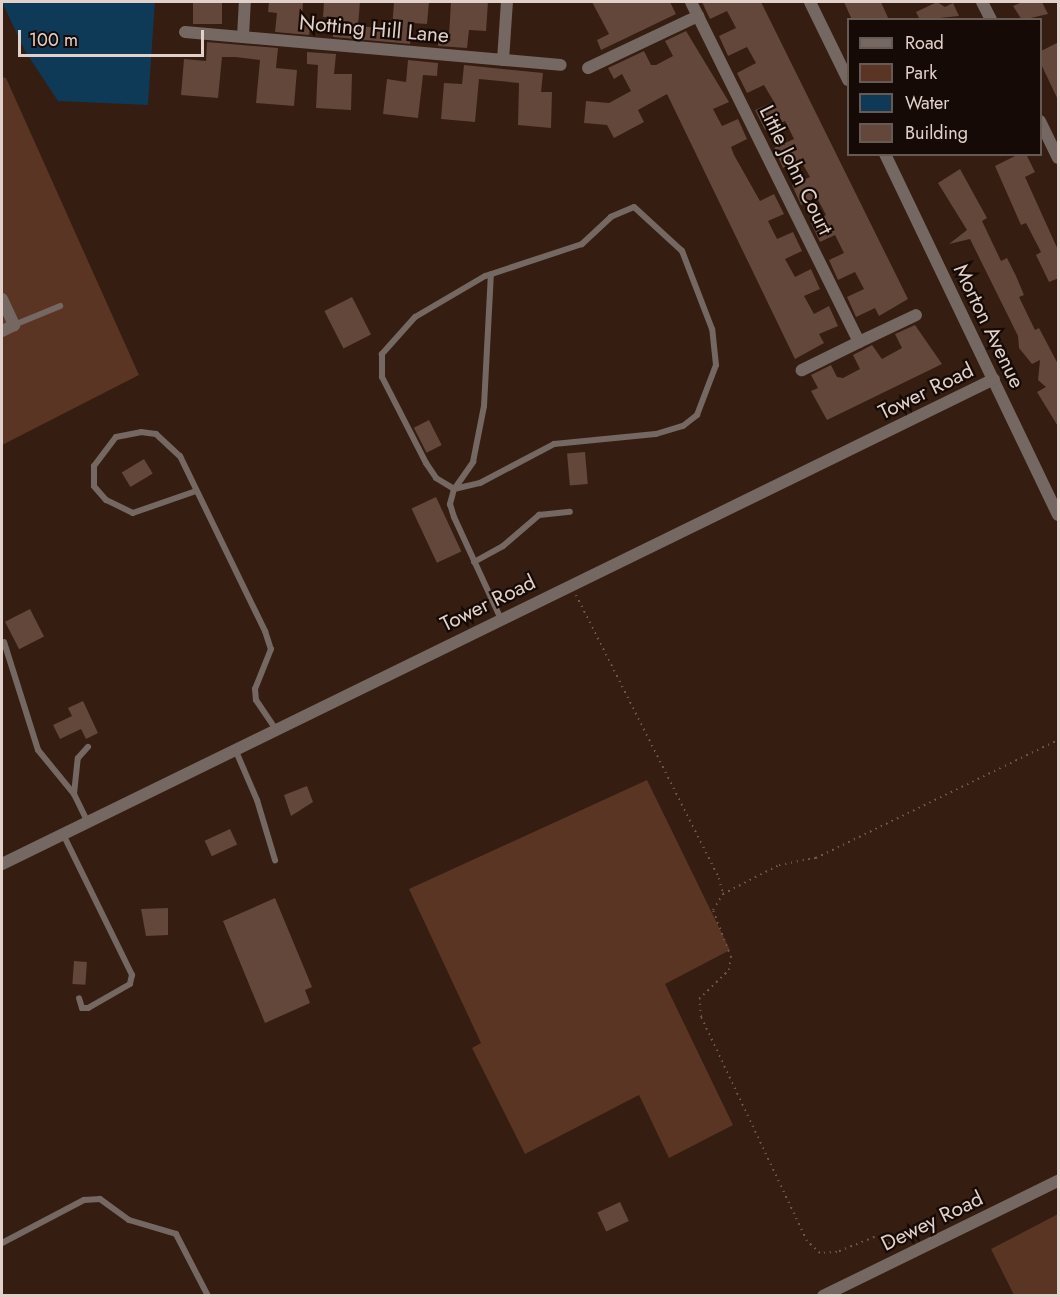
<!DOCTYPE html>
<style>
body{margin:0}
#map{position:relative;width:1060px;height:1297px;overflow:hidden;background:#351d11;font-family:Jost,sans-serif}
div>[style]{position:absolute}
.green>*{inset:0;background:#5a3523}
.water>*{inset:0;background:#0e3957}
.building>*{inset:0;background:#62473a;transform-origin:0 0}
.path>*{height:2px;margin-top:-1px;transform-origin:0;background:repeating-linear-gradient(90deg,#6e584e 0 1.5px,transparent 0 6px)}
.service>*{height:6px;margin:-3px;padding:0 3px;transform-origin:3px;border-radius:3px;background:#756761}
.minor>*{height:12px;margin:-6px;padding:0 6px;transform-origin:6px;border-radius:6px;background:#756761}
span{translate:-50% -50%;white-space:nowrap;text-align:center;line-height:1.15;-webkit-text-stroke:4.5px #150a06;paint-order:stroke}
.street-label{font-size:21px;color:#e2d1ca}
.frame{position:absolute;inset:0;border:3px solid #e2d1ca;pointer-events:none}
.legend{position:absolute;left:847px;top:18px;width:195px;height:138px;box-sizing:border-box;background:#150a06;border:2px solid #675a54;margin:0;padding:8px 10px;list-style:none;font-size:18px;color:#e2d1ca}
.legend li{display:flex;align-items:center;gap:12px;height:30px}
.legend b{width:30px;border:2px solid #675a54}
.scale{position:absolute;left:18px;top:30px;width:186px;height:27px;box-sizing:border-box;border:3px solid #e2d1ca;border-top:0;padding-left:8px;font-size:18px;line-height:21px;white-space:nowrap;color:#e2d1ca;-webkit-text-stroke:4px #150a06;paint-order:stroke}
</style>
<div id="map">
<div class="green">
<i style="clip-path:polygon(2px 77px,6px 78px,139px 375px,2px 445px)"></i>
<i style="clip-path:polygon(647px 780px,730px 950px,665px 984px,733px 1125px,669px 1158px,639px 1095px,525px 1154px,472px 1048px,481px 1043px,409px 889px)"></i>
<i style="clip-path:polygon(1058px 1214px,1058px 1295px,1014px 1295px,991px 1249px)"></i>
</div>
<div class="water">
<i style="clip-path:polygon(2px 2px,155px 2px,148px 105px,58px 101px,25px 51px)"></i>
</div>
<div class="building">
<i style="left:193px;top:2px;width:29px;height:22px"></i>
<i style="clip-path:polygon(269px 2px,303px 2px,302px 20px,311px 21px,309px 35px,275px 32px,277px 13px,268px 12px)"></i>
<i style="clip-path:polygon(324px 2px,360px 2px,358px 26px,392px 29px,394px 2px,429px 2px,427px 24px,412px 23px,410px 44px,333px 37px,334px 18px,323px 17px)"></i>
<i style="clip-path:polygon(451px 2px,488px 2px,486px 31px,469px 30px,467px 48px,438px 46px,439px 34px,449px 35px)"></i>
<i style="clip-path:polygon(592px 2px,670px 2px,676px 14px,601px 50px,597px 40px,609px 34px)"></i>
<i style="clip-path:polygon(702px 2px,761px 2px,908px 299px,879px 316px,875px 308px,856px 317px,847px 297px,864px 289px,855px 272px,838px 280px,829px 260px,844px 253px,835px 235px,820px 242px,811px 223px,826px 215px,817px 198px,801px 205px,792px 185px,810px 177px,800px 159px,783px 168px,774px 148px,794px 139px,785px 121px,765px 130px,755px 110px,774px 102px,764px 85px,747px 93px,737px 73px,756px 63px,747px 47px,728px 56px,719px 36px,736px 28px,727px 11px,710px 19px)"></i>
<i style="clip-path:polygon(844px 2px,881px 2px,889px 20px,852px 20px)"></i>
<i style="clip-path:polygon(937px 2px,945px 7px,953px 3px,959px 16px,920px 20px,916px 12px)"></i>
<i style="clip-path:polygon(1022px 2px,1042px 2px,1048px 14px,1022px 20px,1013px 6px)"></i>
<i style="clip-path:polygon(686px 31px,729px 102px,713px 109px,722px 126px,738px 119px,747px 139px,731px 147px,734px 155px,760px 201px,774px 194px,784px 214px,768px 221px,777px 239px,793px 232px,802px 251px,785px 259px,795px 277px,811px 269px,820px 289px,804px 296px,814px 314px,829px 306px,838px 326px,819px 334px,824px 343px,795px 359px,667px 94px,638px 110px,644px 122px,614px 138px,607px 125px,584px 123px,586px 101px,609px 103px,631px 91px,622px 74px,614px 79px,608px 68px,644px 51px,651px 65px,656px 65px,673px 56px,665px 41px)"></i>
<i style="clip-path:polygon(207px 42px,278px 48px,276px 68px,297px 70px,294px 106px,256px 103px,260px 60px,235px 57px,222px 57px,218px 98px,181px 95px,184px 59px,206px 61px)"></i>
<i style="clip-path:polygon(1059px 42px,1059px 102px,1041px 64px,1041px 51px)"></i>
<i style="clip-path:polygon(307px 52px,336px 54px,334px 74px,352px 74px,351px 110px,316px 108px,318px 65px,307px 64px)"></i>
<i style="clip-path:polygon(408px 60px,438px 63px,437px 76px,423px 75px,418px 118px,383px 114px,387px 79px,406px 82px)"></i>
<i style="clip-path:polygon(464px 65px,543px 73px,541px 92px,552px 92px,551px 128px,518px 125px,519px 83px,479px 79px,475px 122px,441px 119px,444px 83px,462px 84px)"></i>
<i style="clip-path:polygon(1019px 154px,1026px 154px,1035px 172px,1025px 177px,1059px 252px,1059px 278px,1049px 282px,1036px 255px,1041px 252px,1026px 223px,1021px 225px,995px 166px)"></i>
<i style="clip-path:polygon(960px 169px,987px 218px,982px 221px,1001px 261px,1007px 258px,1016px 276px,1024px 295px,1019px 297px,1035px 330px,1039px 328px,1059px 366px,1059px 428px,1037px 392px,1046px 387px,1038px 380px,1040px 360px,1032px 364px,1019px 348px,1018px 336px,970px 239px,949px 244px,967px 230px,938px 183px)"></i>
<i style="left:352px;top:297px;width:42px;height:31px;rotate:63deg"></i>
<i style="clip-path:polygon(915px 325px,942px 364px,827px 420px,811px 391px,818px 388px,811px 375px,831px 365px,837px 377px,843px 378px,860px 369px,853px 355px,872px 345px,882px 359px,902px 348px,895px 334px)"></i>
<i style="left:429px;top:420px;width:28px;height:17px;rotate:63deg"></i>
<i style="left:585px;top:452px;width:32px;height:18px;rotate:85deg"></i>
<i style="left:144px;top:459px;width:17px;height:26px;rotate:59deg"></i>
<i style="left:436px;top:497px;width:60px;height:27px;rotate:65deg"></i>
<i style="left:30px;top:609px;width:31px;height:28px;rotate:63deg"></i>
<i style="clip-path:polygon(83px 701px,98px 733px,86px 739px,81px 729px,60px 739px,53px 725px,72px 716px,68px 708px)"></i>
<i style="clip-path:polygon(307px 786px,313px 802px,291px 816px,284px 795px)"></i>
<i style="left:230px;top:829px;width:17px;height:28px;rotate:65deg"></i>
<i style="clip-path:polygon(275px 898px,312px 987px,305px 990px,310px 1003px,265px 1023px,223px 921px)"></i>
<i style="clip-path:polygon(168px 908px,168px 935px,146px 936px,141px 909px)"></i>
<i style="left:74px;top:961px;width:13px;height:23px;rotate:4deg"></i>
<i style="left:620px;top:1202px;width:21px;height:25px;rotate:65deg"></i>
</div>
<div class="path">
<i style="left:576px;top:595px;width:317px;rotate:63.2deg"></i>
<i style="left:719px;top:878px;width:16px;rotate:76deg"></i>
<i style="left:892px;top:1249px;width:10px;rotate:-119deg"></i>
<i style="left:887px;top:1240px;width:13px;rotate:-167deg"></i>
<i style="left:874px;top:1237px;width:40px;rotate:158deg"></i>
<i style="left:837px;top:1252px;width:17px;rotate:177deg"></i>
<i style="left:820px;top:1253px;width:18px;rotate:-137deg"></i>
<i style="left:807px;top:1241px;width:248px;rotate:-115.3deg"></i>
<i style="left:701px;top:1017px;width:18px;rotate:-96deg"></i>
<i style="left:699px;top:999px;width:42px;rotate:-44deg"></i>
<i style="left:729px;top:970px;width:13px;rotate:-81deg"></i>
<i style="left:731px;top:957px;width:50px;rotate:-111deg"></i>
<i style="left:713px;top:910px;width:19px;rotate:-58deg"></i>
<i style="left:723px;top:894px;width:63px;rotate:-27.4deg"></i>
<i style="left:779px;top:865px;width:38px;rotate:-11deg"></i>
<i style="left:816px;top:858px;width:269px;rotate:-26deg"></i>
</div>
<div class="service">
<i style="left:14px;top:325px;width:50px;rotate:-22.4deg"></i>
<i style="left:455px;top:488px;width:32px;rotate:-55deg"></i>
<i style="left:473px;top:462px;width:57px;rotate:-78.9deg"></i>
<i style="left:484px;top:406px;width:132px;rotate:-87deg"></i>
<i style="left:454px;top:489px;width:27px;rotate:-13deg"></i>
<i style="left:480px;top:483px;width:84px;rotate:-27.8deg"></i>
<i style="left:554px;top:444px;width:102px;rotate:-5.6deg"></i>
<i style="left:656px;top:434px;width:28px;rotate:-17deg"></i>
<i style="left:683px;top:426px;width:18px;rotate:-38deg"></i>
<i style="left:697px;top:415px;width:53px;rotate:-69.2deg"></i>
<i style="left:716px;top:365px;width:36px;rotate:-96deg"></i>
<i style="left:712px;top:329px;width:84px;rotate:-111deg"></i>
<i style="left:682px;top:251px;width:65px;rotate:-137.5deg"></i>
<i style="left:634px;top:207px;width:25px;rotate:157deg"></i>
<i style="left:611px;top:217px;width:40px;rotate:137deg"></i>
<i style="left:582px;top:244px;width:102px;rotate:161.7deg"></i>
<i style="left:485px;top:276px;width:81px;rotate:149.6deg"></i>
<i style="left:415px;top:317px;width:50px;rotate:131.7deg"></i>
<i style="left:382px;top:354px;width:23px;rotate:90deg"></i>
<i style="left:382px;top:377px;width:97px;rotate:62.9deg"></i>
<i style="left:426px;top:463px;width:18px;rotate:56deg"></i>
<i style="left:436px;top:478px;width:21px;rotate:31deg"></i>
<i style="left:454px;top:489px;width:16px;rotate:105deg"></i>
<i style="left:450px;top:504px;width:14px;rotate:73deg"></i>
<i style="left:454px;top:517px;width:112px;rotate:65.3deg"></i>
<i style="left:196px;top:491px;width:67px;rotate:160.8deg"></i>
<i style="left:133px;top:513px;width:30px;rotate:-154deg"></i>
<i style="left:106px;top:500px;width:18px;rotate:-131deg"></i>
<i style="left:94px;top:486px;width:20px;rotate:-90deg"></i>
<i style="left:94px;top:466px;width:36px;rotate:-53deg"></i>
<i style="left:116px;top:437px;width:25px;rotate:-11deg"></i>
<i style="left:141px;top:432px;width:15px;rotate:8deg"></i>
<i style="left:156px;top:434px;width:33px;rotate:43deg"></i>
<i style="left:180px;top:456px;width:195px;rotate:64.1deg"></i>
<i style="left:265px;top:631px;width:19px;rotate:72deg"></i>
<i style="left:271px;top:649px;width:43px;rotate:111.8deg"></i>
<i style="left:255px;top:689px;width:11px;rotate:85deg"></i>
<i style="left:256px;top:700px;width:34px;rotate:56deg"></i>
<i style="left:474px;top:562px;width:33px;rotate:-29deg"></i>
<i style="left:503px;top:546px;width:48px;rotate:-40.7deg"></i>
<i style="left:539px;top:515px;width:31px;rotate:-6deg"></i>
<i style="left:4px;top:642px;width:113px;rotate:72.5deg"></i>
<i style="left:38px;top:750px;width:57px;rotate:50.7deg"></i>
<i style="left:74px;top:794px;width:30px;rotate:64deg"></i>
<i style="left:235px;top:749px;width:56px;rotate:66.7deg"></i>
<i style="left:257px;top:800px;width:63px;rotate:73.3deg"></i>
<i style="left:74px;top:794px;width:36px;rotate:-84deg"></i>
<i style="left:78px;top:758px;width:15px;rotate:-48deg"></i>
<i style="left:63px;top:834px;width:157px;rotate:63.9deg"></i>
<i style="left:132px;top:975px;width:9px;rotate:103deg"></i>
<i style="left:130px;top:984px;width:48px;rotate:150.3deg"></i>
<i style="left:88px;top:1008px;width:6px;rotate:180deg"></i>
<i style="left:82px;top:1008px;width:10px;rotate:-107deg"></i>
<i style="left:2px;top:1243px;width:93px;rotate:-27.7deg"></i>
<i style="left:84px;top:1200px;width:16px;rotate:-4deg"></i>
<i style="left:100px;top:1199px;width:36px;rotate:36deg"></i>
<i style="left:129px;top:1220px;width:49px;rotate:16.6deg"></i>
<i style="left:176px;top:1234px;width:70px;rotate:62.7deg"></i>
</div>
<div class="minor">
<i style="left:691px;top:2px;width:379px;rotate:63.7deg"></i>
<i style="left:859px;top:342px;width:64px;rotate:153.8deg"></i>
<i style="left:810px;top:2px;width:87px;rotate:64deg"></i>
<i style="left:982px;top:2px;width:20px;rotate:63deg"></i>
<i style="left:185px;top:32px;width:377px;rotate:5deg"></i>
<i style="left:243px;top:37px;width:35px;rotate:-87deg"></i>
<i style="left:503px;top:60px;width:58px;rotate:-86.1deg"></i>
<i style="left:588px;top:68px;width:122px;rotate:-25.3deg"></i>
<i style="left:1040px;top:121px;width:41px;rotate:64.1deg"></i>
<i style="left:885px;top:154px;width:400px;rotate:64.4deg"></i>
<i style="left:2px;top:299px;width:29px;rotate:65deg"></i>
<i style="left:14px;top:325px;width:13px;rotate:153deg"></i>
<i style="left:859px;top:342px;width:63px;rotate:-25.3deg"></i>
<i style="left:2px;top:864px;width:1104px;rotate:-26.05deg"></i>
<i style="left:823px;top:1296px;width:262px;rotate:-26.1deg"></i>
</div>
<div class="street-label">
<span style="left:374px;top:29px;rotate:5deg">Notting Hill Lane</span>
<span style="left:796px;top:170px;rotate:64deg">Little John Court</span>
<span style="left:989px;top:326px;rotate:64deg">Morton Avenue</span>
<span style="left:926px;top:391px;rotate:-26deg">Tower Road</span>
<span style="left:488px;top:603px;rotate:-26deg">Tower Road</span>
<span style="left:932px;top:1221px;rotate:-26deg">Dewey Road</span>
</div>
<div class="frame"></div>
<ul class="legend">
<li><b style="height:8px;background:#756761"></b>Road</li>
<li><b style="height:16px;background:#5a3523"></b>Park</li>
<li><b style="height:16px;background:#0e3957"></b>Water</li>
<li><b style="height:16px;background:#62473a"></b>Building</li>
</ul>
<div class="scale">100 m</div>
</div>
